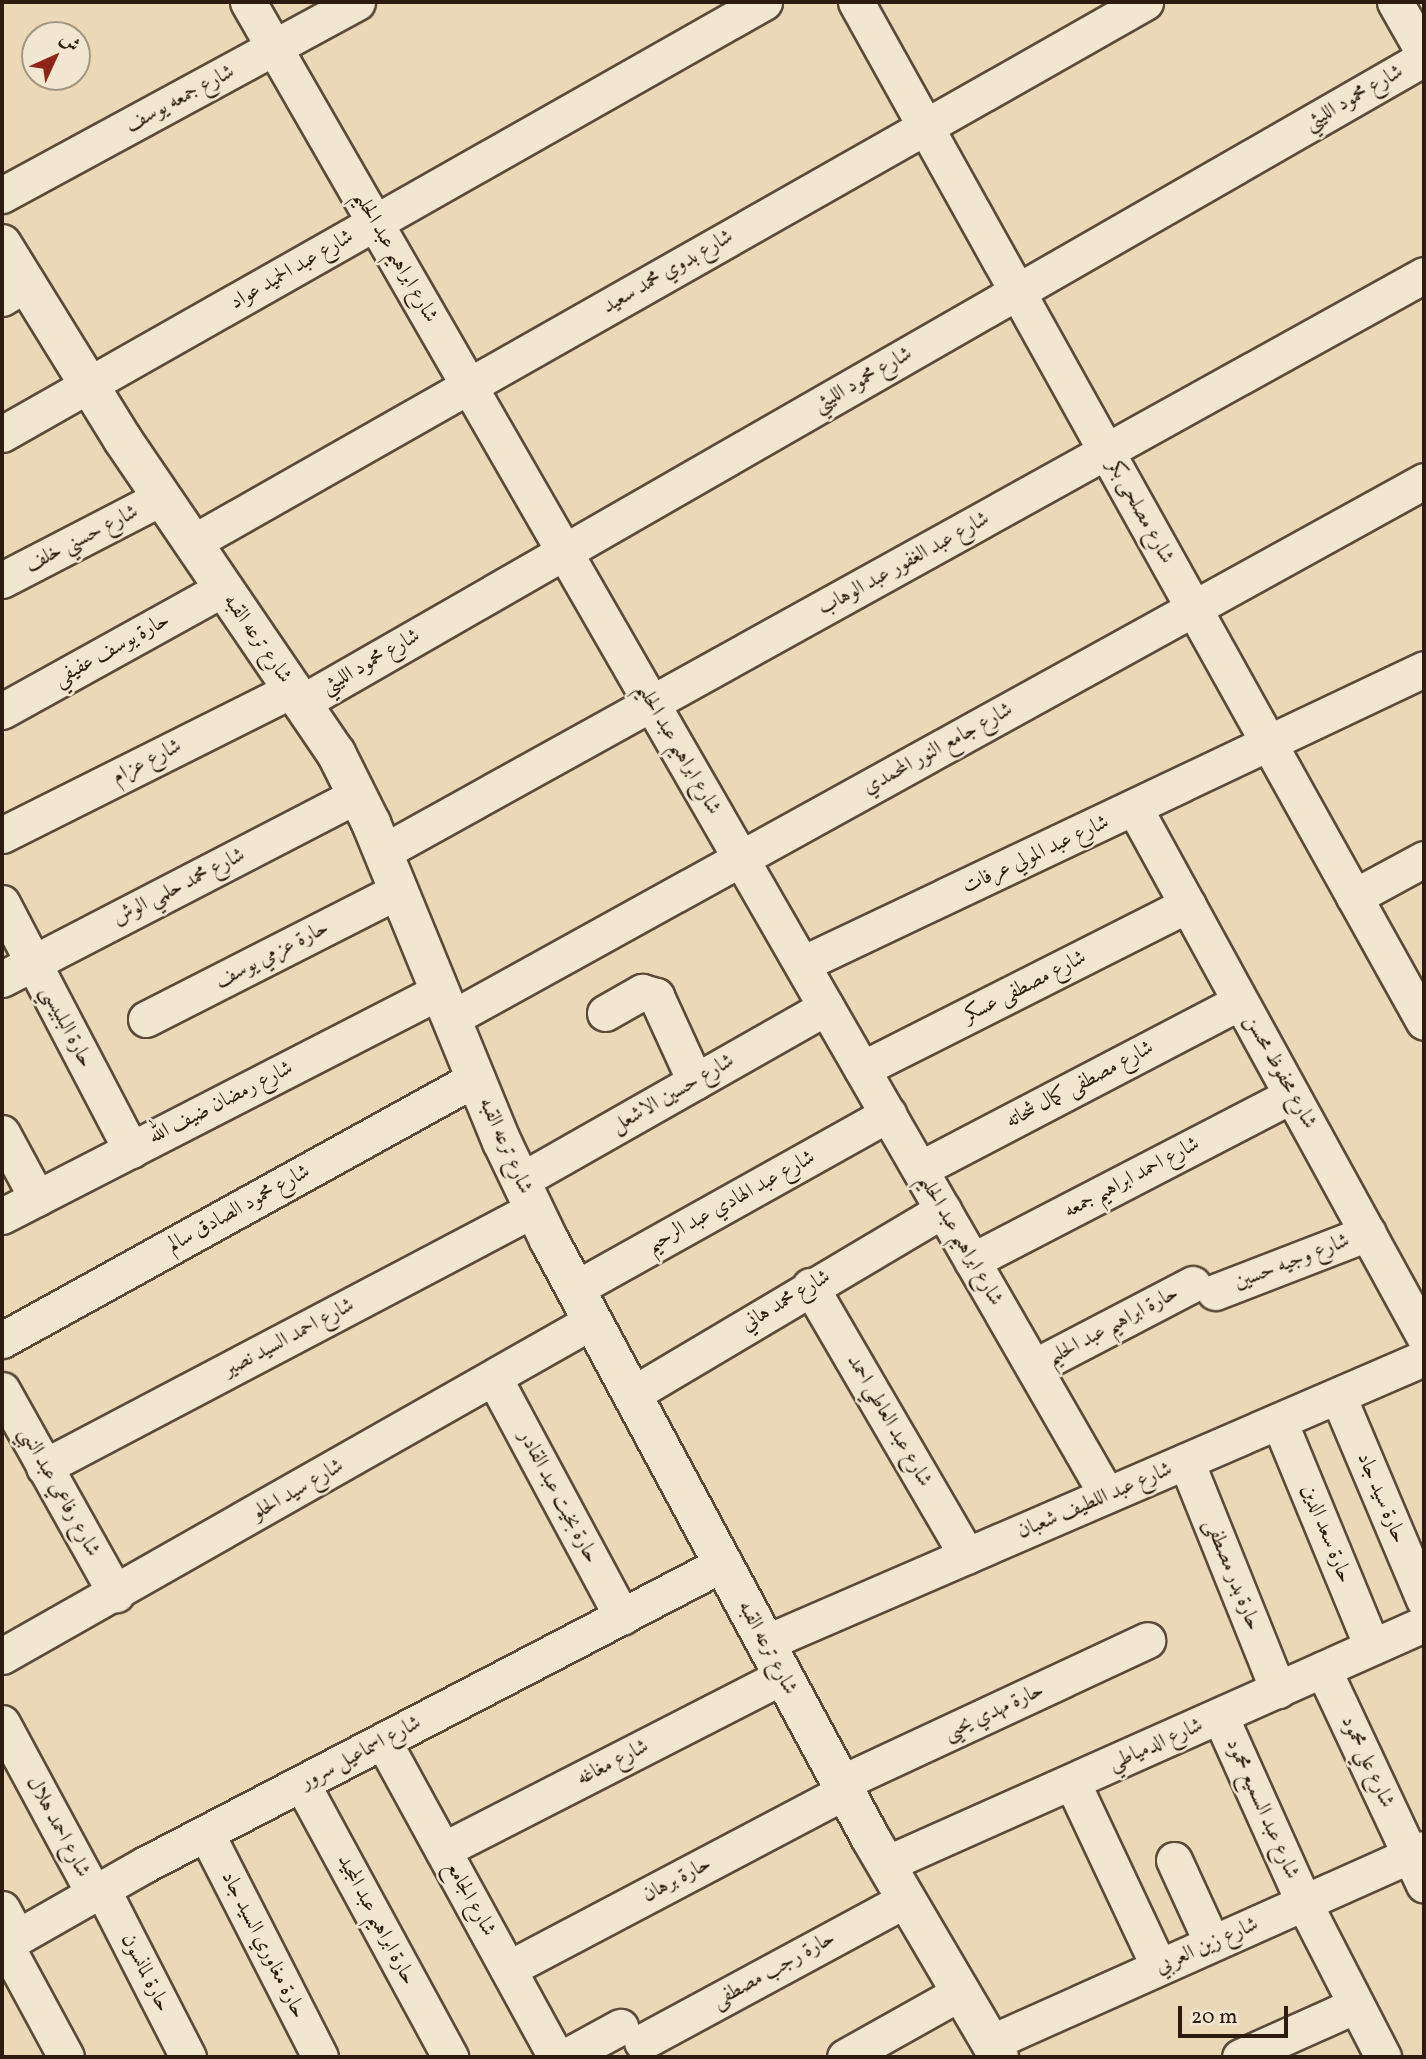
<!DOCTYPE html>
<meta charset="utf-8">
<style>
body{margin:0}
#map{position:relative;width:1426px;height:2059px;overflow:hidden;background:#ead8b6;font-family:Vollkorn,Amiri,serif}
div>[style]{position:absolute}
.roads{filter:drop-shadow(2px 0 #5c4a39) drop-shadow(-2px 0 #5c4a39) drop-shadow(0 2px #5c4a39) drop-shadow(0 -2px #5c4a39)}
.street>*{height:35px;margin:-17.5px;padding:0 17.5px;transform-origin:17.5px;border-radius:17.5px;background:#f1e6d0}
.secondary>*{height:38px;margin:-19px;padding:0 19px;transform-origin:19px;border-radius:19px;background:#f1e6d0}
span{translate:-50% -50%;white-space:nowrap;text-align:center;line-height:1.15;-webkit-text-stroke:5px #f1e6d0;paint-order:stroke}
.street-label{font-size:21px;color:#2d1b0f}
.frame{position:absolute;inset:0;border:4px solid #2d1b0f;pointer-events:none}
.north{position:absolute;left:21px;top:21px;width:70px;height:70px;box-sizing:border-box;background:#f1e6d0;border:2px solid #a39583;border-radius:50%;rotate:45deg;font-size:19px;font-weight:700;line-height:28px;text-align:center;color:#2d1b0f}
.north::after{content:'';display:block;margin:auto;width:24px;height:32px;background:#8f2418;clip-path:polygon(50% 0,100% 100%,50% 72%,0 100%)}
.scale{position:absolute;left:1178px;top:2006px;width:110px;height:32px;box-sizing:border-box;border:4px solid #2d1b0f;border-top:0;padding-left:9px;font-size:21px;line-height:24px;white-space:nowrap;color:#2d1b0f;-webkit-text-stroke:5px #f1e6d0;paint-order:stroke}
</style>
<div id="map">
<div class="roads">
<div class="street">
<i style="left:248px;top:2px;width:1722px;rotate:60.09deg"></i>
<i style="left:856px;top:2px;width:1167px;rotate:60.89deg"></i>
<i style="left:1395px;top:2px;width:59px;rotate:60.4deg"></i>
<i style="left:2px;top:195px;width:404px;rotate:-28.5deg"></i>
<i style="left:2px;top:298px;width:26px;rotate:-31deg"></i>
<i style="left:2px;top:434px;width:876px;rotate:-29.55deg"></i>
<i style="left:192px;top:543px;width:1096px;rotate:-29.58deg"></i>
<i style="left:2px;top:580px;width:180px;rotate:-27.4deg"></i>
<i style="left:301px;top:703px;width:1295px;rotate:-29.87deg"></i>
<i style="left:2px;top:711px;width:252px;rotate:-29deg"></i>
<i style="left:1135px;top:809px;width:601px;rotate:61.26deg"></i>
<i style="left:2px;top:835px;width:324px;rotate:-26.6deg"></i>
<i style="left:383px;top:852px;width:1190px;rotate:-29deg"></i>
<i style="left:1354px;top:897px;width:80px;rotate:-28.5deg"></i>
<i style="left:2px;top:903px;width:279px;rotate:62.4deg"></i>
<i style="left:802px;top:964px;width:688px;rotate:-25.37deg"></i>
<i style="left:2px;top:979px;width:400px;rotate:-27.4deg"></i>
<i style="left:605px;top:1013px;width:43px;rotate:-29.6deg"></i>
<i style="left:642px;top:992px;width:15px;rotate:16deg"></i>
<i style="left:656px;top:996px;width:94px;rotate:65.4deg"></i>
<i style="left:452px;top:1018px;width:1110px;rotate:-28.92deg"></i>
<i style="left:146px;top:1019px;width:284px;rotate:-27deg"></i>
<i style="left:862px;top:1069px;width:365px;rotate:-26.8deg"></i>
<i style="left:2px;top:1133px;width:74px;rotate:61.7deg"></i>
<i style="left:920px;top:1169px;width:361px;rotate:-27.6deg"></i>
<i style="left:520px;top:1181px;width:352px;rotate:-29.6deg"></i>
<i style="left:2px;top:1216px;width:492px;rotate:-27.2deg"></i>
<i style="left:972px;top:1261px;width:360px;rotate:-27.4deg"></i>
<i style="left:810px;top:1286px;width:312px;rotate:59.8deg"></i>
<i style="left:575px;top:1289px;width:359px;rotate:-29.2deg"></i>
<i style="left:1215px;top:1292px;width:164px;rotate:-21.1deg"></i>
<i style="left:2px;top:1340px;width:542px;rotate:-28.93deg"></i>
<i style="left:1034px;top:1367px;width:179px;rotate:-27.6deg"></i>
<i style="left:494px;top:1378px;width:271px;rotate:61.8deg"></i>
<i style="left:2px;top:1390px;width:234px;rotate:60.8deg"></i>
<i style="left:631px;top:1395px;width:363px;rotate:-30.7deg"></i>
<i style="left:1338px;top:1396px;width:221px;rotate:67.1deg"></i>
<i style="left:1279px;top:1421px;width:244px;rotate:67.6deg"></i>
<i style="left:1186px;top:1461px;width:247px;rotate:68.1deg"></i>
<i style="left:44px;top:1467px;width:554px;rotate:-27.77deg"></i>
<i style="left:765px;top:1643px;width:718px;rotate:-23.39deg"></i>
<i style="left:2px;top:1656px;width:678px;rotate:-29.59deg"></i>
<i style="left:1323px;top:1669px;width:238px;rotate:64.9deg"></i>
<i style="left:1220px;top:1716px;width:205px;rotate:65.8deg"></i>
<i style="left:1304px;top:1903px;width:173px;rotate:62.8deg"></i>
<i style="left:2px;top:1723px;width:194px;rotate:61.7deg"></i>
<i style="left:383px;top:1741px;width:360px;rotate:61.3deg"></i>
<i style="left:1072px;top:1782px;width:204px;rotate:64.8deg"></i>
<i style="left:841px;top:1783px;width:338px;rotate:-25deg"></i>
<i style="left:302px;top:1784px;width:311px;rotate:61.5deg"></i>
<i style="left:206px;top:1833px;width:251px;rotate:63deg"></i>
<i style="left:443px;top:1850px;width:382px;rotate:-27.1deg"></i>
<i style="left:1174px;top:1860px;width:91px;rotate:65.4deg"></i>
<i style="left:886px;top:1864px;width:589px;rotate:-24.04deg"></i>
<i style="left:102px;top:1889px;width:189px;rotate:62.9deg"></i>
<i style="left:2px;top:1909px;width:32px;rotate:62deg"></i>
<i style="left:5px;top:1944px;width:128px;rotate:61.6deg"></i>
<i style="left:2px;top:1946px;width:166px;rotate:-29.7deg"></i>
<i style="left:146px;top:1864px;width:649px;rotate:-27.51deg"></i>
<i style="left:508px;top:1969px;width:382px;rotate:-27.8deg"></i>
<i style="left:642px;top:2042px;width:300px;rotate:-28.4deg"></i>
<i style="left:990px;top:2043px;width:475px;rotate:-24.1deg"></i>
<i style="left:565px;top:2057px;width:63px;rotate:-28.6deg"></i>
<i style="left:845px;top:2057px;width:133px;rotate:-29.3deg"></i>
<i style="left:1240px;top:2057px;width:127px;rotate:-24.1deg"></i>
</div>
<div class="secondary">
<i style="left:2px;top:244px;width:230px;rotate:58.3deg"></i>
<i style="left:123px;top:440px;width:379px;rotate:55.8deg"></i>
<i style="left:336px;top:753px;width:78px;rotate:63.4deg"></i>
<i style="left:371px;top:823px;width:345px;rotate:67.7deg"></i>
<i style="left:502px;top:1142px;width:109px;rotate:64.4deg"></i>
<i style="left:549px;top:1240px;width:680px;rotate:61.74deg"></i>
<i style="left:871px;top:1839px;width:253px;rotate:59.6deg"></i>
</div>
</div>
<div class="street-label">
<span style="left:1354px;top:98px;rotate:-30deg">شارع محمود الليثي</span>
<span style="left:180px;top:99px;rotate:-28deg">شارع جمعه يوسف</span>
<span style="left:395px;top:257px;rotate:60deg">شارع ابراهيم عبد الحليم</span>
<span style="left:292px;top:270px;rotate:-30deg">شارع عبد الحميد عواد</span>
<span style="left:668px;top:272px;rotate:-30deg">شارع بدوي محمد سعيد</span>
<span style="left:863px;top:380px;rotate:-30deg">شارع محمود الليثي</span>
<span style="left:1140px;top:512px;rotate:61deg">شارع مصلحى بكر</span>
<span style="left:82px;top:539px;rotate:-27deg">شارع حسني خلف</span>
<span style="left:904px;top:564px;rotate:-29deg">شارع عبد الغفور عبد الوهاب</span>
<span style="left:257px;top:639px;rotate:55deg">شارع ترعه القبه</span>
<span style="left:112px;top:650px;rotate:-29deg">حارة يوسف عفيفي</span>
<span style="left:371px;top:662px;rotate:-30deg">شارع محمود الليثي</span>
<span style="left:678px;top:749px;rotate:60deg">شارع ابراهيم عبد الحليم</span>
<span style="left:938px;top:749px;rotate:-29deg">شارع جامع النور المحمدي</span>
<span style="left:147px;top:762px;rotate:-27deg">شارع عزام</span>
<span style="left:1036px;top:855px;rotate:-25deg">شارع عبد المولي عرفات</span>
<span style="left:179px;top:887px;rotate:-27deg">شارع محمد حلمي الوش</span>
<span style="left:272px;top:955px;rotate:-27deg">حارة عزمي يوسف</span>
<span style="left:1025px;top:987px;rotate:-27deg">شارع مصطفى عسكر</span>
<span style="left:66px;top:1027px;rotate:62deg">حارة البلبيسي</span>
<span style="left:1280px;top:1072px;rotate:61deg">شارع محفوظ محسن</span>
<span style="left:1080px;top:1085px;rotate:-28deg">شارع مصطفى كمال شحاته</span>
<span style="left:673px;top:1094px;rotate:-30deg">شارع حسين الاشعل</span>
<span style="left:221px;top:1103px;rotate:-27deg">شارع رمضان ضيف الله</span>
<span style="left:505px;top:1146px;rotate:66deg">شارع ترعه القبه</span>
<span style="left:1132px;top:1178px;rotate:-28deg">شارع احمد ابراهيم جمعه</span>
<span style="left:731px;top:1202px;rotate:-29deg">شارع عبد الهادي عبد الرحيم</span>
<span style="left:239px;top:1209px;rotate:-29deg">شارع محمود الصادق سالم</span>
<span style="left:960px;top:1240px;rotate:60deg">شارع ابراهيم عبد الحليم</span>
<span style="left:1292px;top:1262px;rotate:-21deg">شارع وجيه حسين</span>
<span style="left:786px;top:1301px;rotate:-31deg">شارع محمد هاني</span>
<span style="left:1113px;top:1326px;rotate:-28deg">حارة ابراهيم عبد الحليم</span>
<span style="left:289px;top:1338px;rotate:-28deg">شارع احمد السيد نصير</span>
<span style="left:889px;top:1421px;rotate:60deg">شارع عبد العاطي احمد</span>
<span style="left:298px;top:1490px;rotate:-30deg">شارع سيد الحلو</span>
<span style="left:59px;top:1492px;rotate:61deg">شارع رفاعي عبد النبي</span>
<span style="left:558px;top:1497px;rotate:62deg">حارة بخيت عبد القادر</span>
<span style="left:1381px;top:1498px;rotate:67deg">حارة سيد جاد</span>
<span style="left:1095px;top:1501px;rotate:-23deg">شارع عبد اللطيف شعبان</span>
<span style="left:1326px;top:1534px;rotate:68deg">حارة سعد الدين</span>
<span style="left:1232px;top:1575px;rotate:68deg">حارة بدر مصطفى</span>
<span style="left:767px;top:1648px;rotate:62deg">شارع ترعه القبه</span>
<span style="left:994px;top:1712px;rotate:-25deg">حارة مهدي يحيى</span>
<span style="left:1156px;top:1745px;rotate:-24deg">شارع الدمياطي</span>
<span style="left:361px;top:1753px;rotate:-28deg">شارع اسماعيل سرور</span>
<span style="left:1367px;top:1762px;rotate:65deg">شارع علي محمود</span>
<span style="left:613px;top:1763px;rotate:-27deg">شارع مغاغه</span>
<span style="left:1262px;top:1809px;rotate:66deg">شارع عبد السميع محمود</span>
<span style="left:58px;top:1827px;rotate:62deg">شارع احمد هلال</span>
<span style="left:677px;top:1880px;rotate:-28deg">حارة برهان</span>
<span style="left:470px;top:1899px;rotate:61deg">شارع الجامع</span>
<span style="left:376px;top:1920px;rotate:62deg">حارة ابراهيم عبد المجيد</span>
<span style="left:263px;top:1945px;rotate:63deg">حارة مغاوري السيد جاد</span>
<span style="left:1207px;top:1946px;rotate:-24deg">شارع زين العربي</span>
<span style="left:774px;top:1970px;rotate:-29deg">حارة رجب مصطفى</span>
<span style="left:145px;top:1973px;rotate:63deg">حارة لمانسون</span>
</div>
<div class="frame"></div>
<div class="north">ش</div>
<div class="scale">20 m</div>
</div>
